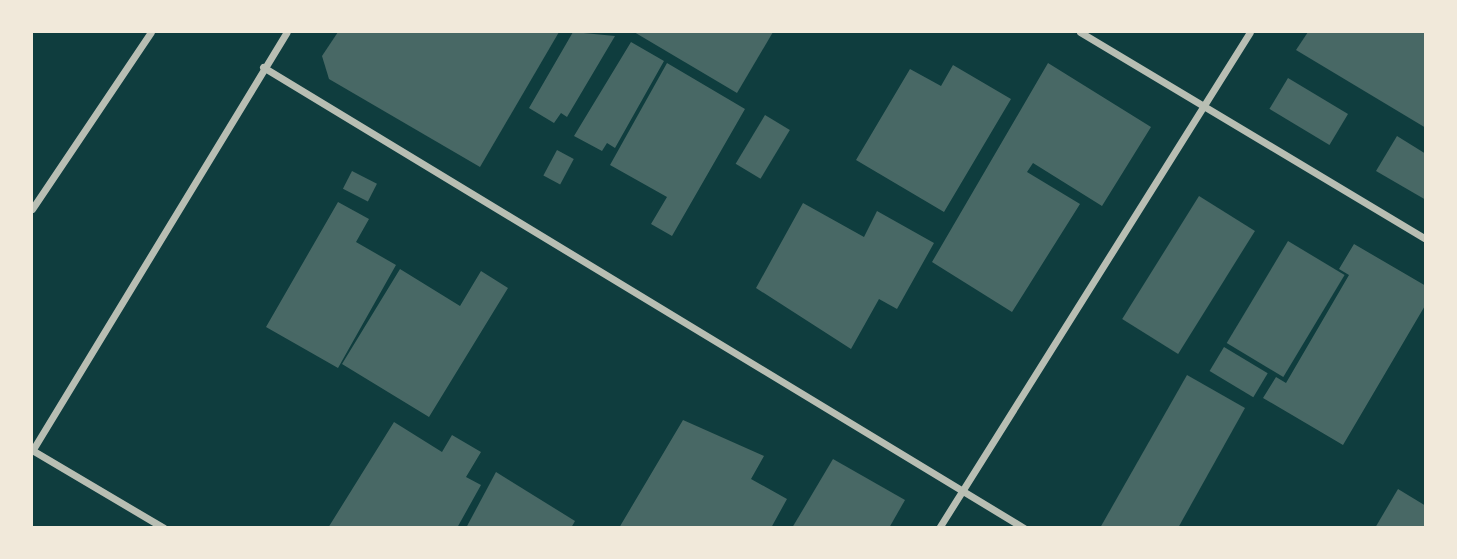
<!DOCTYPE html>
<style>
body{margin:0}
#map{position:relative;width:1457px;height:559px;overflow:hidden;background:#0f3d3e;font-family:"DejaVu Sans",sans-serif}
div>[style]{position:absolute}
.building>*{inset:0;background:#486865;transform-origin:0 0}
.minor>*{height:7px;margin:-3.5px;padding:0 3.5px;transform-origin:3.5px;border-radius:3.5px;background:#b8beb3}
span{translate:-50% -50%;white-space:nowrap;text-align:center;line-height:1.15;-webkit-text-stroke:5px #f1e9da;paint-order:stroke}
.frame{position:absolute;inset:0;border:33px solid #f1e9da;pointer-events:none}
</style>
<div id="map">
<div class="building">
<i style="clip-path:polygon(338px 32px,559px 32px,480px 167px,329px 79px,322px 56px)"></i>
<i style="clip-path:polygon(573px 32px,615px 36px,567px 117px,561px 113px,554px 123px,529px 108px)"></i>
<i style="clip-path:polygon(634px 32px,773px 32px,737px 93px)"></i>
<i style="clip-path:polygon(1308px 32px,1426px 32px,1426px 128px,1296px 50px)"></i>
<i style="clip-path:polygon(631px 42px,664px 61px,615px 148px,607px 143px,602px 151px,574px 136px)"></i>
<i style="clip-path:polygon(667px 63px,745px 109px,672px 236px,651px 224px,667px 197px,610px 165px)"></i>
<i style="clip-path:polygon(1048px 63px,1151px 127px,1102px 206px,1033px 163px,1027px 172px,1080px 204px,1012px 312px,932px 262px)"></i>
<i style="clip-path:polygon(953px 65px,1011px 99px,944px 212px,856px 160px,910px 69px,941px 86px)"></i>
<i style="left:1288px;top:78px;width:70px;height:36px;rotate:31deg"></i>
<i style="left:765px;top:115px;width:29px;height:57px;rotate:31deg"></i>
<i style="clip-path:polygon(1397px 136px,1426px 154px,1426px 200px,1376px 171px)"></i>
<i style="left:557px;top:150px;width:19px;height:29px;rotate:28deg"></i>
<i style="left:352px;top:171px;width:28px;height:20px;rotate:27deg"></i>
<i style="left:1199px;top:196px;width:66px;height:145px;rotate:32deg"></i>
<i style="clip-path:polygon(338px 202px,369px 219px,356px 242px,396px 265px,338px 368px,266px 327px)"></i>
<i style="clip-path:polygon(803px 203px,864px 237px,877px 211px,934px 243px,897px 309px,879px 299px,851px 349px,756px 288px)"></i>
<i style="left:1288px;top:241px;width:66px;height:119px;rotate:31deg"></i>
<i style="clip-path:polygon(1354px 244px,1426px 286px,1426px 304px,1343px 445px,1263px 398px,1276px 377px,1286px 383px,1349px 275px,1339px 269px)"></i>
<i style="clip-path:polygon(400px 269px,460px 306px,481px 271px,508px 288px,429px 417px,342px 364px)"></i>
<i style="left:1224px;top:347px;width:51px;height:28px;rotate:31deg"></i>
<i style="clip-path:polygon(1187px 375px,1245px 408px,1178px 528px,1100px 528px)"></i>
<i style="clip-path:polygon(683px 420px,764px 456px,751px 479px,787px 499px,771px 528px,619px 528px)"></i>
<i style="clip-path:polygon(394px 422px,442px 452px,452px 435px,481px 452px,466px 477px,481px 485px,457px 528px,328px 528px)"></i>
<i style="clip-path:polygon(833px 459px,905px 500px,889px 528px,792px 528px)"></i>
<i style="clip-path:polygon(496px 472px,575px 521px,571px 528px,466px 528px)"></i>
<i style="clip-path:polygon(1398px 489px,1426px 506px,1426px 528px,1375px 528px)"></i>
</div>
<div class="minor">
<i style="left:1080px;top:32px;width:403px;rotate:30.9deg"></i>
<i style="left:263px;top:67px;width:890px;rotate:31.21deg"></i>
<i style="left:32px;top:209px;width:213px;rotate:-56.1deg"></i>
<i style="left:32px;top:450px;width:153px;rotate:30.6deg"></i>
<i style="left:32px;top:451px;width:490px;rotate:-58.7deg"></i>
<i style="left:939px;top:528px;width:585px;rotate:-57.91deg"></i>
</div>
<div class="frame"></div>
</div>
